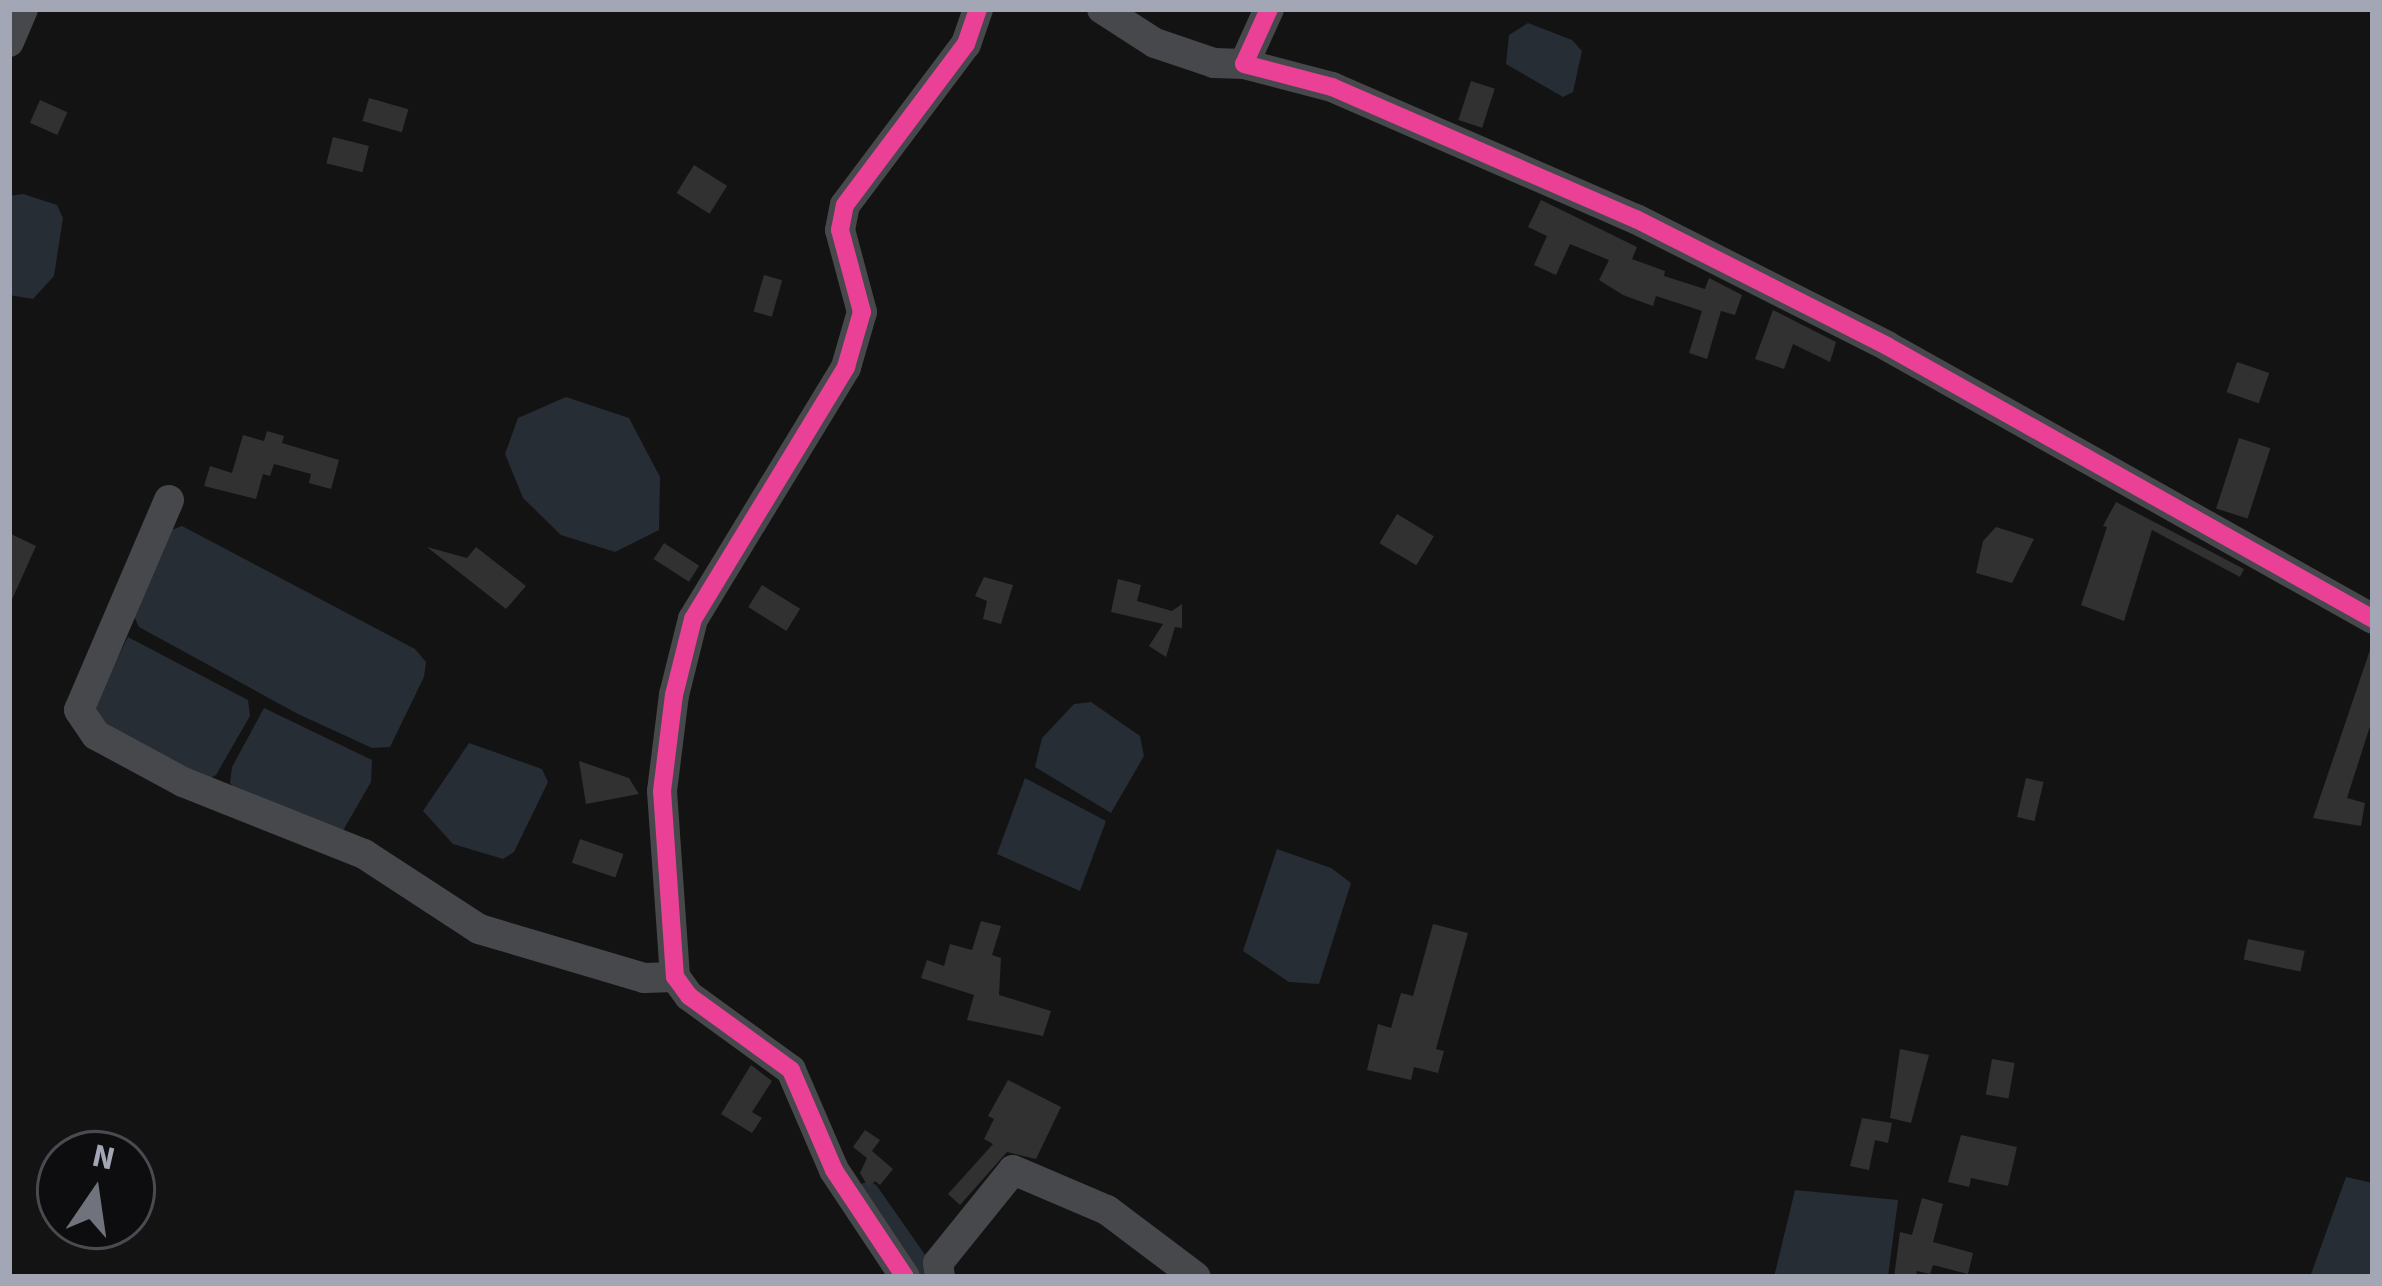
<!DOCTYPE html>
<style>
body{margin:0}
#map{position:relative;width:2382px;height:1286px;overflow:hidden;background:#131313;font-family:"Source Sans 3",sans-serif}
div>[style]{position:absolute}
.water>*{inset:0;background:#262d34}
.canal>*{height:24px;margin:-12px;padding:0 12px;transform-origin:12px;border-radius:12px;background:#262d34}
.building>*{inset:0;background:#313132;transform-origin:0 0}
.minor>*{height:30px;margin:-15px;padding:0 15px;transform-origin:15px;border-radius:15px;background:#47484c}
.cycleway>*{height:18px;margin:-9px;padding:0 9px;transform-origin:9px;border-radius:9px;background:#ea4096}
span{translate:-50% -50%;white-space:nowrap;text-align:center;line-height:1.15;-webkit-text-stroke:12px #0d0d0f;paint-order:stroke}
.frame{position:absolute;inset:0;border:12px solid #a3a7b5;pointer-events:none}
.north{position:absolute;left:36px;top:1130px;width:120px;height:120px;box-sizing:border-box;background:#0d0d0f;border:3px solid #494b51;border-radius:50%;rotate:13deg;font-size:33px;font-weight:700;line-height:48px;text-align:center;color:#a3a7b5}
.north::after{content:'';display:block;margin:auto;width:42px;height:54px;background:#71737c;clip-path:polygon(50% 0,100% 100%,50% 72%,0 100%)}
</style>
<div id="map">
<div class="water">
<i style="clip-path:polygon(1528px 23px,1572px 40px,1582px 51px,1573px 92px,1563px 97px,1506px 64px,1509px 35px)"></i>
<i style="clip-path:polygon(23px 194px,57px 205px,63px 218px,54px 276px,33px 299px,9px 295px,9px 196px)"></i>
<i style="clip-path:polygon(566px 397px,629px 418px,660px 477px,659px 530px,615px 552px,561px 535px,523px 498px,505px 454px,518px 418px)"></i>
<i style="clip-path:polygon(182px 526px,415px 649px,426px 662px,424px 677px,390px 747px,372px 748px,298px 714px,139px 627px,131px 610px,166px 532px)"></i>
<i style="clip-path:polygon(128px 637px,248px 700px,250px 716px,216px 775px,209px 779px,109px 735px,94px 705px)"></i>
<i style="clip-path:polygon(1091px 702px,1140px 736px,1144px 756px,1111px 813px,1035px 767px,1042px 738px,1074px 704px)"></i>
<i style="clip-path:polygon(264px 708px,372px 760px,371px 782px,341px 834px,239px 792px,230px 783px,232px 767px)"></i>
<i style="clip-path:polygon(469px 743px,542px 769px,548px 782px,514px 852px,503px 859px,453px 844px,423px 811px)"></i>
<i style="clip-path:polygon(1025px 778px,1106px 821px,1080px 891px,997px 854px)"></i>
<i style="clip-path:polygon(1277px 849px,1331px 868px,1351px 883px,1319px 984px,1289px 982px,1243px 951px)"></i>
<i style="clip-path:polygon(2346px 1177px,2373px 1183px,2373px 1277px,2310px 1277px)"></i>
<i style="clip-path:polygon(1795px 1190px,1898px 1200px,1888px 1277px,1774px 1277px)"></i>
</div>
<div class="canal">
<i style="left:868px;top:1194px;width:101px;rotate:55.1deg"></i>
</div>
<div class="building">
<i style="left:1471px;top:81px;width:25px;height:41px;rotate:18deg"></i>
<i style="left:369px;top:98px;width:41px;height:24px;rotate:16deg"></i>
<i style="left:40px;top:100px;width:30px;height:25px;rotate:24deg"></i>
<i style="left:333px;top:137px;width:37px;height:27px;rotate:14deg"></i>
<i style="left:694px;top:165px;width:39px;height:33px;rotate:32deg"></i>
<i style="clip-path:polygon(1541px 200px,1637px 247px,1632px 259px,1665px 271px,1664px 276px,1705px 289px,1709px 278px,1742px 295px,1735px 315px,1721px 311px,1707px 359px,1689px 353px,1702px 311px,1656px 296px,1653px 306px,1623px 295px,1599px 280px,1609px 260px,1570px 244px,1556px 275px,1534px 265px,1547px 236px,1528px 227px)"></i>
<i style="left:764px;top:275px;width:19px;height:38px;rotate:16deg"></i>
<i style="clip-path:polygon(1773px 310px,1836px 342px,1830px 362px,1793px 344px,1784px 369px,1755px 359px)"></i>
<i style="left:2237px;top:362px;width:34px;height:32px;rotate:19deg"></i>
<i style="clip-path:polygon(267px 431px,284px 436px,282px 443px,339px 460px,331px 489px,309px 483px,311px 474px,274px 464px,270px 476px,263px 474px,256px 499px,204px 486px,210px 466px,232px 473px,243px 435px,264px 441px)"></i>
<i style="left:2239px;top:438px;width:33px;height:74px;rotate:18deg"></i>
<i style="clip-path:polygon(2116px 502px,2244px 569px,2240px 577px,2152px 530px,2124px 621px,2081px 605px,2107px 527px,2103px 526px)"></i>
<i style="left:1397px;top:514px;width:43px;height:34px;rotate:31deg"></i>
<i style="clip-path:polygon(1996px 527px,2034px 539px,2012px 583px,1976px 573px,1983px 541px)"></i>
<i style="clip-path:polygon(9px 533px,36px 546px,9px 606px)"></i>
<i style="left:664px;top:543px;width:42px;height:19px;rotate:33deg"></i>
<i style="clip-path:polygon(427px 547px,467px 558px,476px 547px,526px 586px,506px 609px)"></i>
<i style="clip-path:polygon(984px 577px,1013px 585px,1001px 624px,983px 619px,987px 601px,975px 596px)"></i>
<i style="clip-path:polygon(1118px 579px,1141px 585px,1137px 601px,1172px 611px,1182px 604px,1182px 628px,1175px 627px,1166px 657px,1149px 646px,1163px 624px,1111px 612px)"></i>
<i style="left:762px;top:585px;width:45px;height:26px;rotate:32deg"></i>
<i style="clip-path:polygon(2370px 650px,2373px 717px,2347px 798px,2365px 803px,2361px 826px,2313px 818px)"></i>
<i style="clip-path:polygon(579px 761px,629px 778px,639px 794px,586px 804px)"></i>
<i style="left:2026px;top:778px;width:18px;height:40px;rotate:13deg"></i>
<i style="left:580px;top:839px;width:46px;height:25px;rotate:19deg"></i>
<i style="clip-path:polygon(981px 921px,1001px 926px,992px 955px,1001px 958px,999px 995px,1051px 1011px,1043px 1036px,967px 1020px,974px 995px,921px 978px,927px 960px,944px 966px,950px 944px,972px 950px)"></i>
<i style="clip-path:polygon(1433px 924px,1468px 933px,1436px 1049px,1444px 1051px,1438px 1073px,1414px 1067px,1411px 1080px,1367px 1070px,1378px 1024px,1391px 1028px,1401px 993px,1413px 996px)"></i>
<i style="left:2248px;top:939px;width:58px;height:21px;rotate:12deg"></i>
<i style="clip-path:polygon(1900px 1049px,1929px 1055px,1911px 1123px,1890px 1118px)"></i>
<i style="left:1992px;top:1059px;width:23px;height:36px;rotate:10deg"></i>
<i style="clip-path:polygon(751px 1065px,772px 1081px,752px 1112px,762px 1118px,752px 1133px,721px 1114px)"></i>
<i style="clip-path:polygon(1008px 1080px,1061px 1107px,1036px 1159px,1007px 1152px,960px 1205px,948px 1194px,993px 1144px,984px 1139px,994px 1119px,988px 1116px)"></i>
<i style="clip-path:polygon(1862px 1118px,1892px 1123px,1888px 1143px,1875px 1140px,1869px 1170px,1850px 1166px)"></i>
<i style="clip-path:polygon(865px 1130px,880px 1140px,872px 1151px,893px 1169px,880px 1185px,875px 1181px,869px 1188px,860px 1173px,867px 1158px,853px 1147px)"></i>
<i style="clip-path:polygon(1961px 1135px,2017px 1147px,2008px 1186px,1971px 1178px,1969px 1187px,1948px 1182px)"></i>
<i style="clip-path:polygon(1922px 1198px,1943px 1204px,1933px 1242px,1973px 1253px,1968px 1274px,1933px 1265px,1930px 1274px,1917px 1271px,1916px 1277px,1894px 1277px,1900px 1232px,1912px 1235px)"></i>
</div>
<div class="minor">
<i style="left:1102px;top:9px;width:63px;rotate:32.7deg"></i>
<i style="left:1155px;top:43px;width:62px;rotate:18.7deg"></i>
<i style="left:1214px;top:63px;width:30px;rotate:2deg"></i>
<i style="left:1269px;top:9px;width:60px;rotate:114.4deg"></i>
<i style="left:1244px;top:64px;width:91px;rotate:14.6deg"></i>
<i style="left:1332px;top:87px;width:331px;rotate:23.5deg"></i>
<i style="left:1636px;top:219px;width:281px;rotate:26.8deg"></i>
<i style="left:1887px;top:346px;width:557px;rotate:29.32deg"></i>
<i style="left:9px;top:42px;width:36px;rotate:-67deg"></i>
<i style="left:169px;top:500px;width:228px;rotate:113.2deg"></i>
<i style="left:79px;top:710px;width:30px;rotate:56deg"></i>
<i style="left:96px;top:735px;width:99px;rotate:28.4deg"></i>
<i style="left:183px;top:782px;width:195px;rotate:21.7deg"></i>
<i style="left:364px;top:854px;width:137px;rotate:33.1deg"></i>
<i style="left:479px;top:929px;width:172px;rotate:16.5deg"></i>
<i style="left:644px;top:978px;width:31px;rotate:-2deg"></i>
<i style="left:905px;top:1277px;width:128px;rotate:-123.6deg"></i>
<i style="left:834px;top:1170px;width:109px;rotate:-113.3deg"></i>
<i style="left:791px;top:1070px;width:126px;rotate:-144deg"></i>
<i style="left:689px;top:996px;width:24px;rotate:-126deg"></i>
<i style="left:675px;top:977px;width:186px;rotate:-94deg"></i>
<i style="left:662px;top:791px;width:97px;rotate:-82.9deg"></i>
<i style="left:674px;top:695px;width:78px;rotate:-76deg"></i>
<i style="left:693px;top:619px;width:295px;rotate:-58.7deg"></i>
<i style="left:846px;top:367px;width:57px;rotate:-73.8deg"></i>
<i style="left:862px;top:312px;width:85px;rotate:-105deg"></i>
<i style="left:840px;top:230px;width:25px;rotate:-79deg"></i>
<i style="left:845px;top:205px;width:201px;rotate:-53.1deg"></i>
<i style="left:966px;top:44px;width:37px;rotate:-71deg"></i>
<i style="left:940px;top:1277px;width:14px;rotate:-98deg"></i>
<i style="left:938px;top:1263px;width:119px;rotate:-51.1deg"></i>
<i style="left:1013px;top:1170px;width:102px;rotate:23.1deg"></i>
<i style="left:1107px;top:1210px;width:111px;rotate:37deg"></i>
</div>
<div class="cycleway">
<i style="left:1269px;top:9px;width:60px;rotate:114.4deg"></i>
<i style="left:1244px;top:64px;width:91px;rotate:14.6deg"></i>
<i style="left:1332px;top:87px;width:331px;rotate:23.5deg"></i>
<i style="left:1636px;top:219px;width:281px;rotate:26.8deg"></i>
<i style="left:1887px;top:346px;width:557px;rotate:29.32deg"></i>
<i style="left:905px;top:1277px;width:128px;rotate:-123.6deg"></i>
<i style="left:834px;top:1170px;width:109px;rotate:-113.3deg"></i>
<i style="left:791px;top:1070px;width:126px;rotate:-144deg"></i>
<i style="left:689px;top:996px;width:24px;rotate:-126deg"></i>
<i style="left:675px;top:977px;width:186px;rotate:-94deg"></i>
<i style="left:662px;top:791px;width:97px;rotate:-82.9deg"></i>
<i style="left:674px;top:695px;width:78px;rotate:-76deg"></i>
<i style="left:693px;top:619px;width:295px;rotate:-58.7deg"></i>
<i style="left:846px;top:367px;width:57px;rotate:-73.8deg"></i>
<i style="left:862px;top:312px;width:85px;rotate:-105deg"></i>
<i style="left:840px;top:230px;width:25px;rotate:-79deg"></i>
<i style="left:845px;top:205px;width:201px;rotate:-53.1deg"></i>
<i style="left:966px;top:44px;width:37px;rotate:-71deg"></i>
</div>
<div class="frame"></div>
<div class="north">N</div>
</div>
